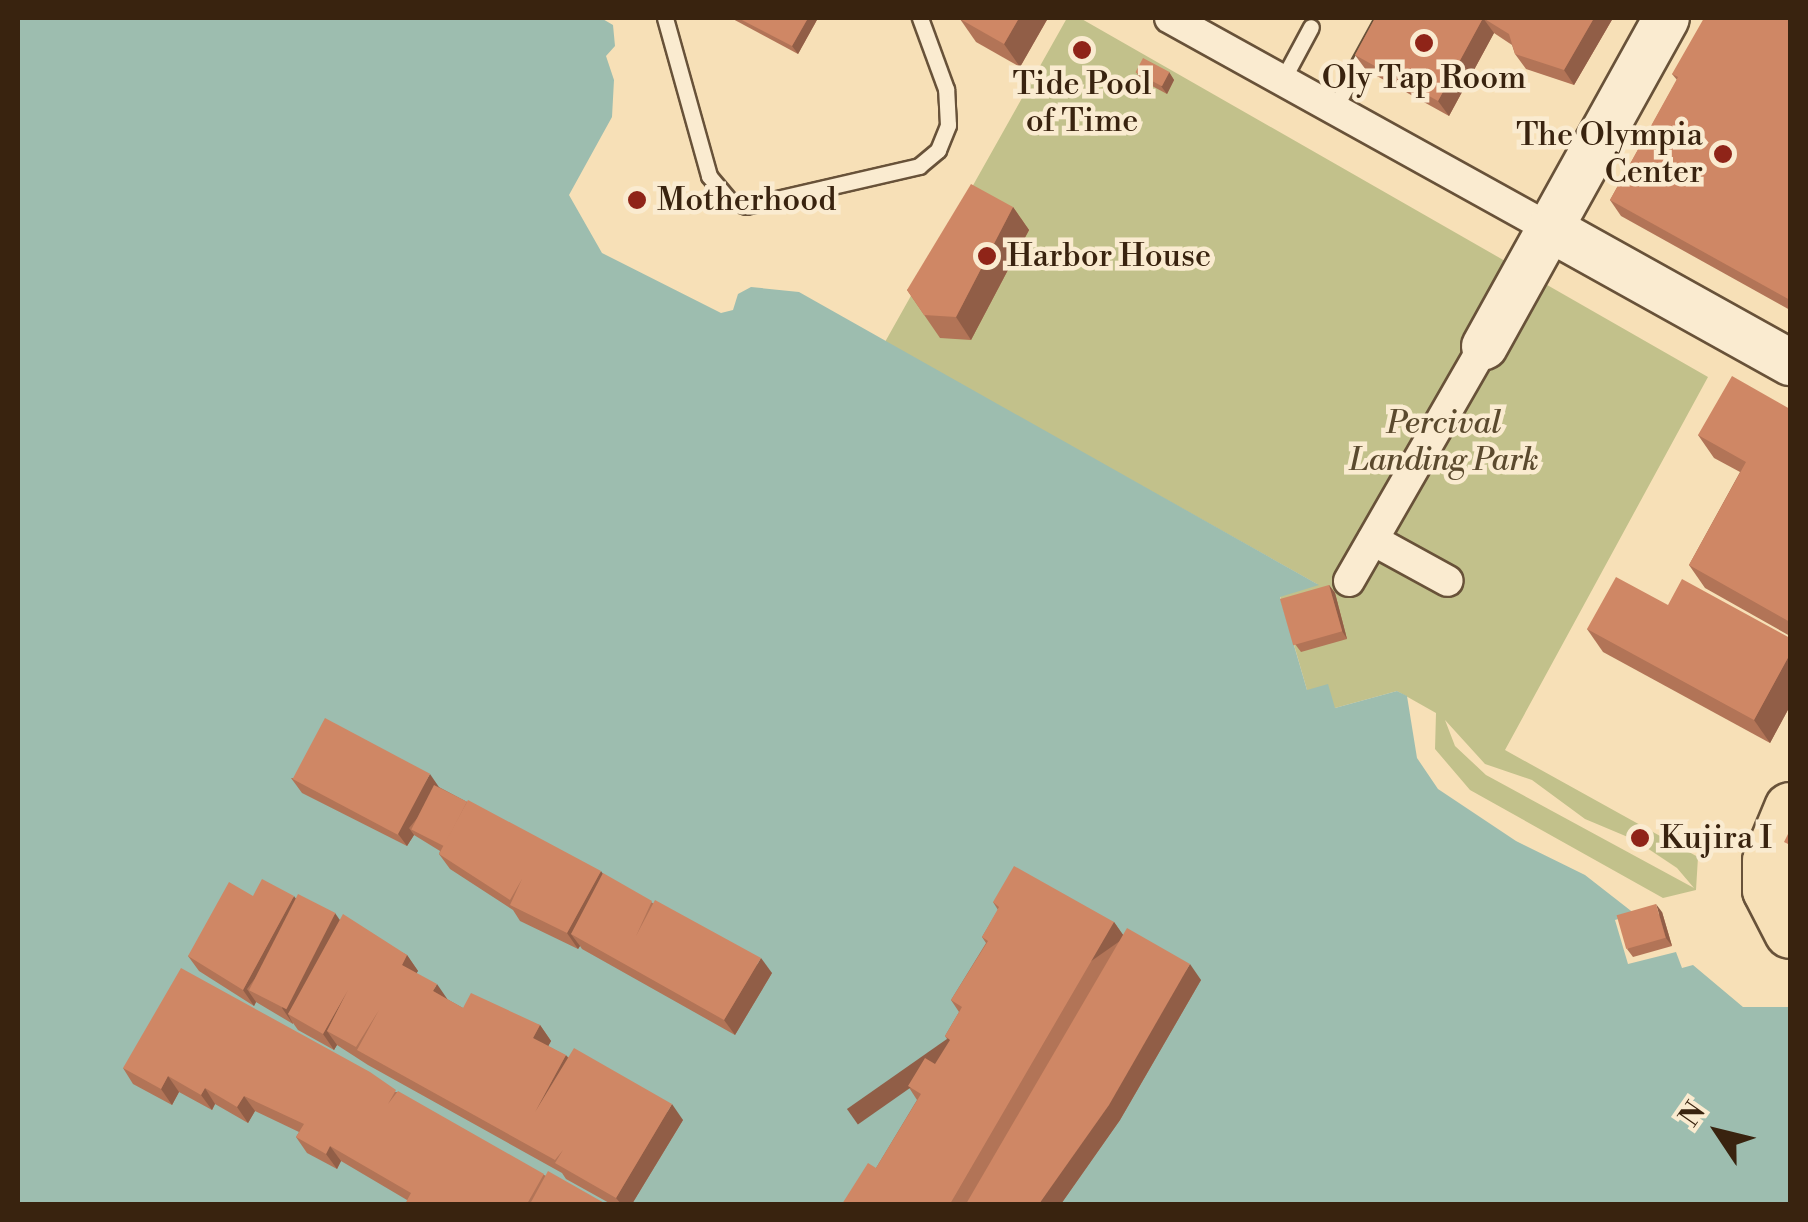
<!DOCTYPE html>
<style>
body{margin:0}
#map{position:relative;width:1808px;height:1222px;overflow:hidden;background:#f7e0b7;font-family:"Libre Bodoni",serif}
div>[style]{position:absolute}
.green>*{inset:0;background:#c2c18b}
.water>*{inset:0;background:#9dbdaf}
.roads{filter:drop-shadow(2px 0 #685239) drop-shadow(-2px 0 #685239) drop-shadow(0 2px #685239) drop-shadow(0 -2px #685239)}
.lane>*{height:15px;margin:-7.5px;padding:0 7.5px;transform-origin:7.5px;border-radius:7.5px;background:#faebd0}
.street>*{height:30px;margin:-15px;padding:0 15px;transform-origin:15px;border-radius:15px;background:#faebd0}
.secondary>*{height:45px;margin:-22.5px;padding:0 22.5px;transform-origin:22.5px;border-radius:22.5px;background:#faebd0}
.primary>*{height:50px;margin:-25px;padding:0 25px;transform-origin:25px;border-radius:25px;background:#f7e0b7}
.wall>*{inset:0;background:#b27457}
.shaded-wall>*{inset:0;background:#915e47;transform-origin:0 0}
.building>*{inset:0;background:#cf8765;transform-origin:0 0}
.dots>*{width:28px;height:28px;translate:-50% -50%;box-sizing:border-box;border:5px solid #faebd0;border-radius:50%}
span{translate:-50% -50%;white-space:nowrap;text-align:center;line-height:1.15;-webkit-text-stroke:9px #faebd0;paint-order:stroke}
.poi-label{font-size:32px;color:#39230f}
.right{translate:-100% -50%;text-align:right}
.left{translate:0 -50%;text-align:left}
.park-label{font-size:32px;color:#5b4a2e;font-style:italic}
.frame{position:absolute;inset:0;border:20px solid #39230f;pointer-events:none}
.north{position:absolute;left:1668px;top:1082px;width:100px;height:100px;-webkit-text-stroke:8px #faebd0;paint-order:stroke;rotate:305deg;font-size:28px;font-weight:700;line-height:40px;text-align:center;color:#39230f}
.north::after{content:'';display:block;margin:auto;width:35px;height:45px;background:#39230f;clip-path:polygon(50% 0,100% 100%,50% 72%,0 100%)}
</style>
<div id="map">
<div class="green">
<i style="clip-path:polygon(evenodd,1067px 18px,1080px 18px,1708px 377px,1505px 750px,1698px 857px,1696px 890px,1663px 898px,1470px 790px,1435px 749px,1436px 713px,1397px 691px,1335px 708px,1307px 690px,1280px 596px,1317px 584px,885px 342px,1067px 18px,1445px 720px,1485px 764px,1532px 780px,1585px 819px,1635px 840px,1677px 868px,1694px 888px,1486px 775px,1455px 746px,1445px 720px)"></i>
</div>
<div class="water">
<i style="clip-path:polygon(18px 18px,601px 18px,613px 25px,615px 46px,606px 56px,614px 80px,612px 117px,569px 195px,602px 253px,721px 313px,733px 310px,738px 294px,751px 287px,799px 292px,1319px 585px,1280px 597px,1307px 690px,1328px 684px,1335px 708px,1397px 691px,1407px 696px,1417px 758px,1438px 789px,1516px 841px,1585px 875px,1635px 914px,1615px 920px,1628px 964px,1676px 952px,1682px 968px,1693px 965px,1743px 1007px,1790px 1007px,1790px 1204px,18px 1204px)"></i>
</div>
<div class="roads">
<div class="lane">
<i style="left:665px;top:18px;width:164px;rotate:74.4deg"></i>
<i style="left:709px;top:176px;width:31px;rotate:50deg"></i>
<i style="left:729px;top:200px;width:18px;rotate:19deg"></i>
<i style="left:746px;top:206px;width:178px;rotate:-13deg"></i>
<i style="left:919px;top:166px;width:25px;rotate:-40deg"></i>
<i style="left:938px;top:150px;width:27px;rotate:-68deg"></i>
<i style="left:948px;top:125px;width:36px;rotate:-93deg"></i>
<i style="left:946px;top:89px;width:76px;rotate:-110.1deg"></i>
<i style="left:1282px;top:81px;width:61px;rotate:-61.8deg"></i>
<i style="left:1334px;top:109px;width:104px;rotate:-61.2deg"></i>
</div>
<div class="street">
<i style="left:1170px;top:18px;width:433px;rotate:29deg"></i>
<i style="left:1373px;top:540px;width:85px;rotate:28.7deg"></i>
<i style="left:1349px;top:581px;width:271px;rotate:-60.1deg"></i>
</div>
<div class="secondary">
<i style="left:1549px;top:228px;width:276px;rotate:29.1deg"></i>
<i style="left:1484px;top:346px;width:375px;rotate:-61deg"></i>
</div>
<div class="primary">
<i style="left:1790px;top:808px;width:57px;rotate:112.5deg"></i>
<i style="left:1768px;top:861px;width:29px;rotate:90deg"></i>
<i style="left:1768px;top:890px;width:48px;rotate:62.9deg"></i>
</div>
</div>
<div class="wall">
<i style="clip-path:polygon(731px 18px,818px 18px,798px 54px)"></i>
<i style="clip-path:polygon(961px 18px,1048px 18px,1020px 67px,976px 42px,960px 19px)"></i>
<i style="clip-path:polygon(1375px 18px,1613px 18px,1574px 85px,1526px 69px,1515px 54px,1512px 45px,1494px 33px,1449px 116px,1366px 70px,1355px 55px)"></i>
<i style="clip-path:polygon(1790px 18px,1790px 310px,1621px 216px,1610px 200px,1677px 80px,1672px 74px)"></i>
<i style="clip-path:polygon(1136px 72px,1169px 72px,1174px 80px,1167px 94px,1141px 80px)"></i>
<i style="clip-path:polygon(1013px 207px,1029px 230px,971px 340px,940px 338px,907px 290px)"></i>
<i style="clip-path:polygon(1790px 409px,1790px 636px,1705px 588px,1689px 565px,1740px 472px,1714px 458px,1698px 435px)"></i>
<i style="clip-path:polygon(1329px 585px,1335px 593px,1347px 639px,1301px 652px,1295px 644px)"></i>
<i style="clip-path:polygon(1668px 605px,1790px 638px,1790px 706px,1770px 743px,1603px 652px,1587px 629px)"></i>
<i style="clip-path:polygon(291px 778px,439px 787px,603px 874px,772px 973px,735px 1035px,582px 949px,580px 946px,578px 949px,520px 921px,513px 910px,450px 869px,439px 854px,440px 851px,414px 835px,407px 846px,302px 793px)"></i>
<i style="clip-path:polygon(253px 896px,295px 898px,340px 920px,407px 955px,418px 971px,416px 973px,447px 999px,463px 1008px,540px 1025px,551px 1041px,548px 1046px,683px 1120px,632px 1204px,611px 1204px,566px 1179px,562px 1173px,368px 1065px,337px 1045px,334px 1050px,298px 1030px,293px 1023px,293px 1024px,256px 1002px,254px 1006px,199px 971px,188px 956px)"></i>
<i style="clip-path:polygon(993px 902px,1114px 922px,1123px 935px,1201px 980px,1120px 1120px,1061px 1204px,842px 1204px,876px 1168px,917px 1100px,908px 1086px,935px 1064px,949px 1042px,945px 1036px,959px 1012px,951px 1000px,986px 943px,982px 937px,998px 910px)"></i>
<i style="clip-path:polygon(1662px 912px,1672px 946px,1633px 957px,1627px 949px)"></i>
<i style="clip-path:polygon(123px 1068px,397px 1092px,546px 1176px,606px 1204px,407px 1200px,341px 1161px,337px 1169px,307px 1153px,296px 1137px,299px 1132px,255px 1111px,248px 1123px,215px 1104px,212px 1110px,179px 1092px,172px 1105px,133px 1084px)"></i>
</div>
<div class="shaded-wall">
<i style="clip-path:polygon(808px 18px,818px 18px,798px 54px,792px 46px)"></i>
<i style="clip-path:polygon(1019px 18px,1048px 18px,1020px 67px,1004px 44px)"></i>
<i style="clip-path:polygon(1483px 18px,1494px 33px,1449px 116px,1438px 101px)"></i>
<i style="clip-path:polygon(1594px 18px,1613px 18px,1574px 85px,1564px 70px)"></i>
<i style="clip-path:polygon(1169px 72px,1174px 80px,1167px 94px,1161px 86px)"></i>
<i style="clip-path:polygon(1013px 207px,1029px 230px,971px 340px,956px 317px)"></i>
<i style="clip-path:polygon(1329px 585px,1335px 593px,1347px 639px,1342px 631px)"></i>
<i style="clip-path:polygon(1790px 654px,1790px 706px,1770px 743px,1754px 720px)"></i>
<i style="clip-path:polygon(430px 774px,441px 790px,409px 828px,414px 835px,407px 846px,396px 831px)"></i>
<i style="clip-path:polygon(601px 871px,612px 887px,571px 934px,580px 946px,578px 949px,567px 933px)"></i>
<i style="clip-path:polygon(294px 896px,305px 912px,247px 989px,256px 1002px,254px 1006px,243px 990px)"></i>
<i style="clip-path:polygon(1656px 904px,1662px 912px,1672px 946px,1666px 938px)"></i>
<i style="clip-path:polygon(335px 913px,346px 929px,288px 1014px,293px 1024px,282px 1008px)"></i>
<i style="left:1114px;top:922px;width:19px;height:326px;rotate:55deg"></i>
<i style="clip-path:polygon(407px 955px,418px 971px,412px 980px,402px 965px)"></i>
<i style="clip-path:polygon(761px 958px,772px 973px,735px 1035px,724px 1020px)"></i>
<i style="clip-path:polygon(1190px 964px,1201px 980px,1120px 1120px,1061px 1204px,1039px 1204px)"></i>
<i style="clip-path:polygon(437px 984px,448px 1000px,433px 991px)"></i>
<i style="clip-path:polygon(348px 990px,327px 1031px,337px 1045px,334px 1050px,323px 1034px)"></i>
<i style="clip-path:polygon(540px 1025px,551px 1041px,544px 1054px,533px 1038px)"></i>
<i style="clip-path:polygon(566px 1055px,576px 1070px,535px 1112px)"></i>
<i style="clip-path:polygon(168px 1076px,179px 1092px,172px 1105px,161px 1089px)"></i>
<i style="clip-path:polygon(205px 1088px,215px 1104px,212px 1110px,201px 1095px)"></i>
<i style="clip-path:polygon(244px 1096px,255px 1111px,248px 1123px,237px 1107px)"></i>
<i style="clip-path:polygon(672px 1104px,683px 1120px,632px 1204px,621px 1204px,616px 1198px)"></i>
<i style="clip-path:polygon(330px 1146px,341px 1161px,337px 1169px,326px 1154px)"></i>
</div>
<div class="building">
<i style="clip-path:polygon(738px 18px,808px 18px,792px 46px)"></i>
<i style="clip-path:polygon(961px 18px,1019px 18px,1004px 44px,960px 19px)"></i>
<i style="clip-path:polygon(1375px 18px,1594px 18px,1564px 70px,1515px 54px,1509px 34px,1483px 18px,1438px 101px,1355px 55px)"></i>
<i style="clip-path:polygon(1704px 18px,1790px 18px,1790px 300px,1610px 200px,1678px 77px,1672px 74px)"></i>
<i style="left:1143px;top:58px;width:30px;height:16px;rotate:28deg"></i>
<i style="clip-path:polygon(971px 184px,1013px 207px,956px 317px,924px 315px,907px 290px)"></i>
<i style="clip-path:polygon(1732px 376px,1790px 409px,1790px 622px,1689px 565px,1746px 462px,1698px 435px)"></i>
<i style="clip-path:polygon(1616px 577px,1668px 605px,1682px 579px,1790px 638px,1790px 654px,1754px 720px,1587px 629px)"></i>
<i style="left:1329px;top:585px;width:48px;height:51px;rotate:74deg"></i>
<i style="left:325px;top:718px;width:119px;height:69px;rotate:28deg"></i>
<i style="left:434px;top:785px;width:37px;height:50px;rotate:27deg"></i>
<i style="clip-path:polygon(468px 800px,601px 871px,567px 933px,510px 905px,522px 879px,510px 900px,439px 854px)"></i>
<i style="clip-path:polygon(1790px 830px,1790px 845px,1784px 842px)"></i>
<i style="clip-path:polygon(1014px 866px,1114px 922px,950px 1204px,842px 1204px,868px 1163px,876px 1168px,921px 1094px,908px 1086px,925px 1058px,935px 1064px,950px 1040px,945px 1036px,962px 1007px,951px 1000px,988px 941px,982px 937px,999px 907px,993px 902px)"></i>
<i style="clip-path:polygon(603px 873px,652px 901px,636px 936px,655px 900px,761px 958px,724px 1020px,571px 934px)"></i>
<i style="clip-path:polygon(262px 879px,294px 896px,243px 990px,188px 956px,229px 882px,253px 896px)"></i>
<i style="left:298px;top:894px;width:42px;height:108px;rotate:27deg"></i>
<i style="left:1656px;top:904px;width:35px;height:41px;rotate:74deg"></i>
<i style="clip-path:polygon(343px 914px,407px 955px,402px 965px,437px 984px,433px 991px,463px 1008px,471px 993px,540px 1025px,533px 1038px,566px 1055px,535px 1112px,574px 1048px,672px 1104px,616px 1198px,555px 1163px,563px 1150px,555px 1160px,357px 1050px,379px 1010px,356px 1047px,327px 1031px,348px 990px,323px 1034px,288px 1014px)"></i>
<i style="clip-path:polygon(1127px 928px,1190px 964px,1109px 1105px,1039px 1204px,966px 1204px)"></i>
<i style="clip-path:polygon(181px 968px,370px 1072px,396px 1090px,388px 1104px,398px 1091px,544px 1174px,527px 1204px,405px 1204px,411px 1193px,330px 1146px,326px 1154px,296px 1137px,304px 1124px,244px 1096px,237px 1107px,205px 1088px,201px 1095px,168px 1076px,161px 1089px,123px 1068px)"></i>
<i style="clip-path:polygon(548px 1171px,606px 1204px,530px 1204px)"></i>
</div>
<div class="dots">
<i style="left:1424px;top:43px;background:#8f2418"></i>
<i style="left:1082px;top:50px;background:#8f2418"></i>
<i style="left:1723px;top:154px;background:#8f2418"></i>
<i style="left:637px;top:200px;background:#8f2418"></i>
<i style="left:987px;top:256px;background:#8f2418"></i>
<i style="left:1640px;top:838px;background:#8f2418"></i>
</div>
<div class="poi-label">
<span style="left:1424px;top:78px">Oly Tap Room</span>
<span style="left:1082px;top:103px">Tide Pool<br>of Time</span>
<span class="right" style="left:1703px;top:154px">The Olympia<br>Center</span>
<span class="left" style="left:657px;top:200px">Motherhood</span>
<span class="left" style="left:1007px;top:256px">Harbor House</span>
<span class="left" style="left:1660px;top:838px">Kujira I</span>
</div>
<div class="park-label">
<span style="left:1444px;top:442px">Percival<br>Landing Park</span>
</div>
<div class="frame"></div>
<div class="north">N</div>
</div>
